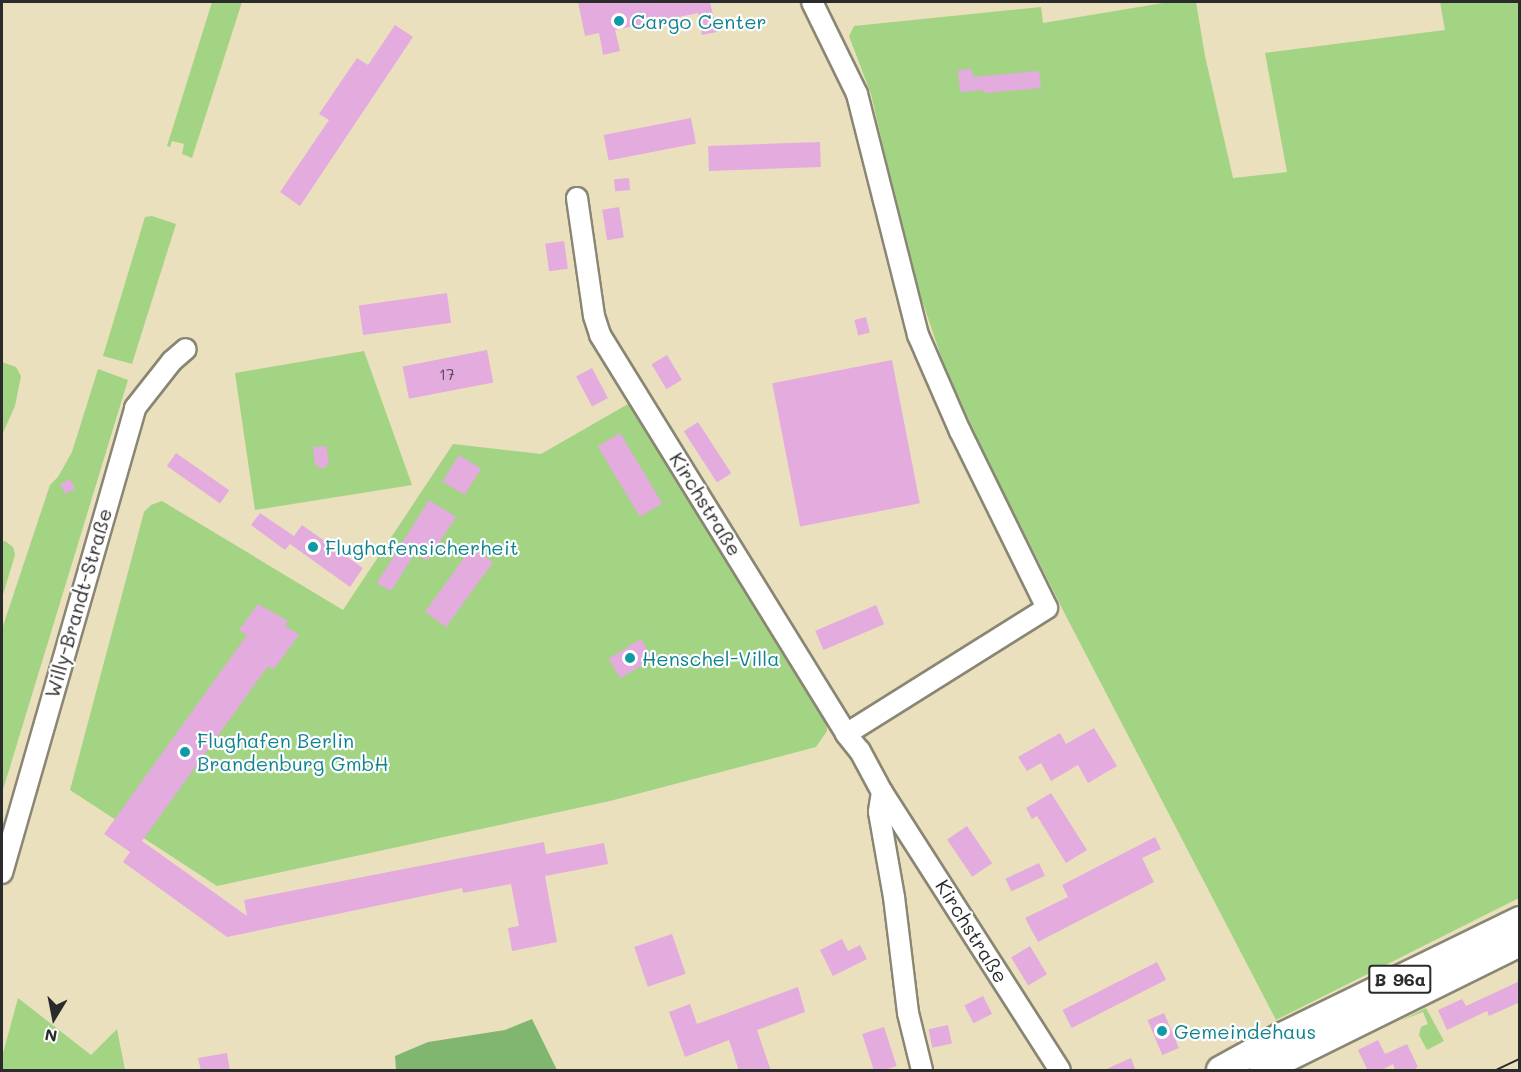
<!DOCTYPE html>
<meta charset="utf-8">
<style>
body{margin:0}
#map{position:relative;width:1521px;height:1072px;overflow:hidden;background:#eae0be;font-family:Mali,sans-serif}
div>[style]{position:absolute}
.green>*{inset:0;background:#a2d483}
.forest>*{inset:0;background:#81b671}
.building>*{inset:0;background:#e4abde;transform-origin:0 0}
.roads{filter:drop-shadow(2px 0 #8a8674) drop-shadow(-2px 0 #8a8674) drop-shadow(0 2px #8a8674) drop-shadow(0 -2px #8a8674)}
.minor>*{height:20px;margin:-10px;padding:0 10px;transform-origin:10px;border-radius:10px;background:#fff}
.major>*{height:26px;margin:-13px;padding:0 13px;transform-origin:13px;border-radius:13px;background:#fff}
.tram>*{height:1.5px;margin:-0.75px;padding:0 0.75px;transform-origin:0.75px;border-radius:0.75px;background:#2b2b2b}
.dots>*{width:16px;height:16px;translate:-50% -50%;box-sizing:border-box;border:3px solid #fff;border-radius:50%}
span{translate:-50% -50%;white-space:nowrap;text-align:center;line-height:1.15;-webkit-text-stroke:4.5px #fff;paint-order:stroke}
.number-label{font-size:16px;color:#594b58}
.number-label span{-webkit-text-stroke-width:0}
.shield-label span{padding:2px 4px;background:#fff;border:2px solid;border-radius:4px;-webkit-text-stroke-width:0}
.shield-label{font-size:18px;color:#2b2b2b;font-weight:700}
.culture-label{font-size:20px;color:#0d838f}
.left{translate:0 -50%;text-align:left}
.street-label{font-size:20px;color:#2b2b2b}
.frame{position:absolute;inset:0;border:3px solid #2b2b2b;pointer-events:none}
.north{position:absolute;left:24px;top:988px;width:60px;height:60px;-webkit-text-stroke:4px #fff;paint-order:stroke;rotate:190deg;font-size:16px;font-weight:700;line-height:24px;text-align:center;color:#2b2b2b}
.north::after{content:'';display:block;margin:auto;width:21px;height:27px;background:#2b2b2b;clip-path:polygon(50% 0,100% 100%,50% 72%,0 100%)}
</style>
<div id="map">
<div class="green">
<i style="clip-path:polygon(212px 2px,242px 2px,192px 158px,182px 154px,184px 144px,172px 141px,170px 147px,167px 146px)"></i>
<i style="clip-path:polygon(1169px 2px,1196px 2px,1205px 56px,1233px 178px,1287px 172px,1265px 53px,1445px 30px,1440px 2px,1519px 2px,1519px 898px,1276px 1020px,1067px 618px,986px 457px,945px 368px,910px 265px,871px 94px,849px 36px,854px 26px,1041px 7px,1043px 23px)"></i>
<i style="clip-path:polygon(152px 216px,176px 224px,132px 364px,103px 356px,145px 217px)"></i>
<i style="clip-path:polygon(364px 351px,412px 485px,255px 510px,235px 373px)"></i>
<i style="clip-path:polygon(2px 362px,16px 367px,21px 376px,15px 406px,2px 435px)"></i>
<i style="clip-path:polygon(98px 369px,128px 380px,2px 793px,2px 629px,50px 485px,58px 477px,72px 452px)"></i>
<i style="clip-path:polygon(635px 400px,826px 707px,827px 731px,816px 747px,610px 801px,217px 886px,70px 790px,144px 512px,151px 505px,162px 501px,343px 610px,453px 444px,541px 454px)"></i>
<i style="clip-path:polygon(5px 541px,13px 547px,15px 555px,2px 598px,2px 542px)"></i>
<i style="clip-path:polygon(18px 998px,91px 1055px,117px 1029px,125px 1070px,2px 1070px,2px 1057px)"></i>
<i style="clip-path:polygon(1426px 1008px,1444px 1041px,1427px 1050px,1419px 1035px,1421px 1027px,1428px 1024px,1423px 1012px,1400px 1021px)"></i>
</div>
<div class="forest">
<i style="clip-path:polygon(532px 1019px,557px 1070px,396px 1070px,395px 1056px,428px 1042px,505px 1030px)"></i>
</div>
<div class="building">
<i style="clip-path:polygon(578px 2px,710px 2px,717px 32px,702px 35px,698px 13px,615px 30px,620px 51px,603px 55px,599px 33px,585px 36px)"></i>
<i style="clip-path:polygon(395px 25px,413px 37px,300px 206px,280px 192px,329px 120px,319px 114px,357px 58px,368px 65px)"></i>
<i style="clip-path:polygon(972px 69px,973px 77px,1039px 71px,1041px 88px,984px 93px,984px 90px,960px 92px,958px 70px)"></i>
<i style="left:691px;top:118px;width:26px;height:89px;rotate:79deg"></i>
<i style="left:820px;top:142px;width:25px;height:112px;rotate:88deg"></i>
<i style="left:629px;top:178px;width:12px;height:15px;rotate:85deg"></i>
<i style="left:619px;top:207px;width:31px;height:17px;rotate:81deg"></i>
<i style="left:564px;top:241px;width:28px;height:19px;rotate:82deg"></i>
<i style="left:447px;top:293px;width:30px;height:89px;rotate:82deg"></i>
<i style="left:866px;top:317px;width:16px;height:12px;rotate:76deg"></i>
<i style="left:487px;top:350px;width:33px;height:86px;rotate:79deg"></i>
<i style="left:667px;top:355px;width:29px;height:18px;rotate:59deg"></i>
<i style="left:892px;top:360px;width:146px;height:122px;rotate:79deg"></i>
<i style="left:592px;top:368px;width:34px;height:18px;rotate:62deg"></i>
<i style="left:698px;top:422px;width:61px;height:17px;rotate:57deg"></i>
<i style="left:620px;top:433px;width:82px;height:26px;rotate:59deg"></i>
<i style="clip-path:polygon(326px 446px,329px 462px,325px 468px,320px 468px,315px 464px,313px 447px)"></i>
<i style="left:176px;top:453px;width:65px;height:16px;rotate:35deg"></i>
<i style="left:459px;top:455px;width:26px;height:31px;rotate:32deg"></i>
<i style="left:70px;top:479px;width:11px;height:11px;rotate:63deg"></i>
<i style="clip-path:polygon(429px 500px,456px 517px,427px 561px,415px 553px,391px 591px,377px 583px)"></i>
<i style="clip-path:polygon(260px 513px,294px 536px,302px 525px,363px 568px,350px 587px,290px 544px,285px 550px,251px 525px)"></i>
<i style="left:472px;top:547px;width:26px;height:80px;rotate:36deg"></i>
<i style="clip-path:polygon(258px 604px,288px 621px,285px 625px,299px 635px,273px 670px,268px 666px,142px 841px,247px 916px,244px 900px,544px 842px,546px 854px,604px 843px,608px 864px,545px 876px,557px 942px,512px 951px,508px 928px,519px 926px,511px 884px,463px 893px,462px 888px,227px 937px,123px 862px,130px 852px,104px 834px,247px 635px,239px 630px)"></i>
<i style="left:876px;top:605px;width:21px;height:66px;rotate:67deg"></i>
<i style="left:641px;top:639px;width:23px;height:38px;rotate:59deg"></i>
<i style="clip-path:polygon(1094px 728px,1117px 766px,1088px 783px,1078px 765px,1051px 781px,1041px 763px,1027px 771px,1018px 757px,1060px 733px,1066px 744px)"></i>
<i style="clip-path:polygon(1051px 793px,1087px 850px,1066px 863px,1037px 816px,1032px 819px,1026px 808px)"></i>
<i style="left:967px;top:826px;width:45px;height:24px;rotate:56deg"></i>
<i style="clip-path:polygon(1155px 837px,1161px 849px,1142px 858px,1154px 882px,1038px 942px,1025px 918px,1068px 897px,1062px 885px)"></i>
<i style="left:1039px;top:863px;width:14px;height:37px;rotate:65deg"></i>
<i style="left:672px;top:934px;width:42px;height:40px;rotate:71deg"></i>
<i style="clip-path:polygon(842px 939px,848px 951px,860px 945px,867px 959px,833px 976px,820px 950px)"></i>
<i style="left:1030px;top:946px;width:33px;height:22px;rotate:59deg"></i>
<i style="left:1157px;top:962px;width:20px;height:106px;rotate:63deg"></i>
<i style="clip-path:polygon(1520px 981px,1520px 1002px,1489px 1016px,1487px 1011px,1447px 1030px,1438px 1010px,1462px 999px,1466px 1006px)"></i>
<i style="clip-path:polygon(798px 987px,805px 1012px,757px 1030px,771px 1071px,739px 1071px,729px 1040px,685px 1057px,669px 1012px,690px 1004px,697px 1024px)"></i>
<i style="left:983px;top:996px;width:20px;height:21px;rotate:63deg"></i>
<i style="left:1164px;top:1013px;width:38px;height:18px;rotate:67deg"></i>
<i style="left:948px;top:1025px;width:19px;height:20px;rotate:78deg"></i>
<i style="left:884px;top:1027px;width:41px;height:23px;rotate:72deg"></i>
<i style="clip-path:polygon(1378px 1040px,1385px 1054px,1407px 1044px,1418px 1067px,1411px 1071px,1395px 1071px,1393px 1064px,1380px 1071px,1368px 1071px,1358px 1050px)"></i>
<i style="clip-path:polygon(227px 1053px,230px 1071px,201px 1071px,198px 1058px)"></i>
<i style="clip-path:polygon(1131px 1058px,1136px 1071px,1102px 1071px)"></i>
</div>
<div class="roads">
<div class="minor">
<i style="left:812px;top:2px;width:102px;rotate:63.9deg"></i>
<i style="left:857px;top:94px;width:249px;rotate:75.8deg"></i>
<i style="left:918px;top:335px;width:105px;rotate:66.4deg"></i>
<i style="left:960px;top:431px;width:197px;rotate:63.8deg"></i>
<i style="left:1047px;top:608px;width:237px;rotate:147.9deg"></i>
<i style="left:577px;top:198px;width:119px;rotate:81.8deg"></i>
<i style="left:594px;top:316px;width:20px;rotate:72deg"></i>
<i style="left:600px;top:335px;width:469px;rotate:58.3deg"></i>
<i style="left:846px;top:734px;width:22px;rotate:51deg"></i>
<i style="left:860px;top:751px;width:47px;rotate:61.8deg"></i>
<i style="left:882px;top:792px;width:330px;rotate:57.4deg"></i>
<i style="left:882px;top:792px;width:20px;rotate:99deg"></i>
<i style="left:879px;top:812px;width:86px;rotate:80deg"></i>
<i style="left:894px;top:897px;width:117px;rotate:83.1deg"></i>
<i style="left:908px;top:1013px;width:59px;rotate:76.2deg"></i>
<i style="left:2px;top:873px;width:484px;rotate:-74deg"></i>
<i style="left:135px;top:408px;width:60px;rotate:-51.8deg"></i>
<i style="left:172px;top:361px;width:18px;rotate:-41deg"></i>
</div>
<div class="major">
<i style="left:1220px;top:1070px;width:68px;rotate:-28.8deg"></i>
<i style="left:1280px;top:1037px;width:267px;rotate:-26deg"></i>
<i style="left:1263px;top:1070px;width:287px;rotate:-26.3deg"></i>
</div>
</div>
<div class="tram">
<i style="left:1496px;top:1070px;width:26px;rotate:-25deg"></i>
</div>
<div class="dots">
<i style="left:619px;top:21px;background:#0f9aa8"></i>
<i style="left:313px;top:547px;background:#0f9aa8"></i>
<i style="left:630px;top:658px;background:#0f9aa8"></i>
<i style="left:185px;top:752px;background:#0f9aa8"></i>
<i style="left:1162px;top:1031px;background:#0f9aa8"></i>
</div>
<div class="number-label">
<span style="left:447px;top:374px">17</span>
</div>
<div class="shield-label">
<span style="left:1400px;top:979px">B 96a</span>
</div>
<div class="culture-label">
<span class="left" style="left:631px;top:21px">Cargo Center</span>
<span class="left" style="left:325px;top:547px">Flughafensicherheit</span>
<span class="left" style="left:642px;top:658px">Henschel-Villa</span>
<span class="left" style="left:197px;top:752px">Flughafen Berlin<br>Brandenburg GmbH</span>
<span class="left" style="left:1174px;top:1031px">Gemeindehaus</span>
</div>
<div class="street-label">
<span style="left:706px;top:504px;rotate:58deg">Kirchstraße</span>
<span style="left:78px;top:603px;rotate:-74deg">Willy-Brandt-Straße</span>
<span style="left:972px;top:931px;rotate:58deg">Kirchstraße</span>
</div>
<div class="frame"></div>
<div class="north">N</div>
</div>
